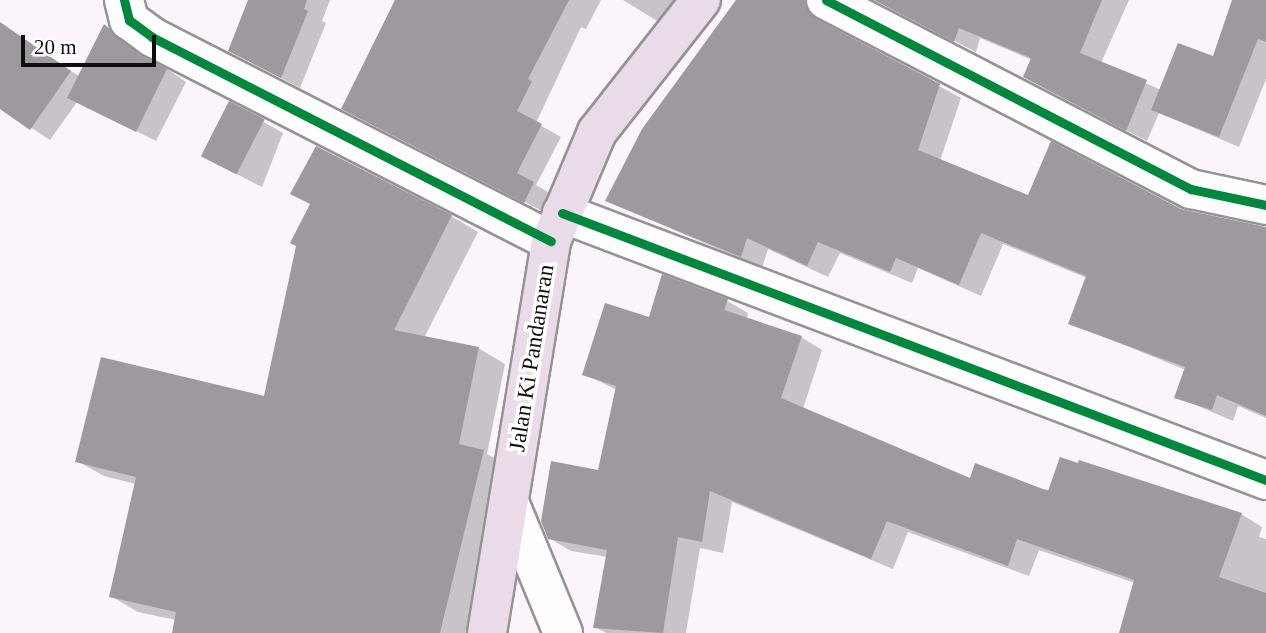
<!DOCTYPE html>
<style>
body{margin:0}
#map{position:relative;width:1266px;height:633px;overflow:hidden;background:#fbf4fa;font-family:Georgia,serif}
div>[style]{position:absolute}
.shadow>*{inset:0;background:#0003}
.building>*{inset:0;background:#9e999e;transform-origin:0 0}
.roads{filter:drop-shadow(2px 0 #959294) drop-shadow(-2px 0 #959294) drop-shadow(0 2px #959294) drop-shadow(0 -2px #959294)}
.minor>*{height:38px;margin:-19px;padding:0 19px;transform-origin:19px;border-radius:19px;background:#fefdfe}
.major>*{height:38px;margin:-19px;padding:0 19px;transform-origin:19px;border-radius:19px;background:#eadbe9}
.cycleway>*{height:9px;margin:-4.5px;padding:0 4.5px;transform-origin:4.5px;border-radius:4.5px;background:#00873e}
span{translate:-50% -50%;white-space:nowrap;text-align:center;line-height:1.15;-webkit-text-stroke:7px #fff;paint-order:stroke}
.street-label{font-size:23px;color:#0e0e0e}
.scale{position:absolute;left:21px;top:35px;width:135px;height:32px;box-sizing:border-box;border:4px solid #0e0e0e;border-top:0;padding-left:9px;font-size:21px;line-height:24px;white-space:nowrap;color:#0e0e0e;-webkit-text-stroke:5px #fff;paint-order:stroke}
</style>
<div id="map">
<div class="shadow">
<i style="clip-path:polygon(250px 0,330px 0,322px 21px,326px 23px,300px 88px,249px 61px)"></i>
<i style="clip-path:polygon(395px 0,601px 0,586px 29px,581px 27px,536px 123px,561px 137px,536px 185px,553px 195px,544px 212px,343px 108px)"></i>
<i style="clip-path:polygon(623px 0,678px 0,662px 24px)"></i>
<i style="clip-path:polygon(739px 0,832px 0,825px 13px,828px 25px,961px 98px,940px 161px,1029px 198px,1181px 210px,1266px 232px,1266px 418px,1238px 406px,1233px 421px,1177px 397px,1186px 370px,1070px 323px,1087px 278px,1003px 244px,981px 296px,918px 268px,912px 283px,840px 253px,828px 277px,768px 249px,762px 268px,607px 201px)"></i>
<i style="clip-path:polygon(875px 0,1129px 0,1101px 63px,1161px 90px,1214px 59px,1234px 0,1266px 0,1266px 79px,1239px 147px,1159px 113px,1147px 141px,1046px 89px,1032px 60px,980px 38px,976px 52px)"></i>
<i style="clip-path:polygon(0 23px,80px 77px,105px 26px,186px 82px,156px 141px,77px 102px,50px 140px,0 107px)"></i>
<i style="clip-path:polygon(230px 103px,283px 133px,262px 187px,223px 167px)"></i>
<i style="clip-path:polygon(451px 216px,478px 232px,424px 338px,478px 348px,505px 364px,487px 454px,510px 467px,471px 633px,174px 633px,176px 620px,138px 612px,111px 596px,136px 484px,104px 476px,77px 461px,265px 399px)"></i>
<i style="clip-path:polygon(727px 301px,748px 313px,747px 319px,801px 337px,822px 350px,803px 409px,971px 480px,1241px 514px,1262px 527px,1259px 537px,1266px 539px,1266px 633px,1121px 633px,1135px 583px,1039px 550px,1029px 576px,908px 532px,893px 569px,732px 502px,723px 553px,700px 548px,686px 633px,606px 633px,595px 627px,608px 557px,571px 551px,549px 538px,600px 472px,617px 390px,584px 374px,650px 319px)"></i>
</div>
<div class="building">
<i style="clip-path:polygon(248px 0,307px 0,304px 9px,308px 11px,281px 78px,228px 51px)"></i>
<i style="clip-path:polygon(395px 0,569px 0,528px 79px,532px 81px,517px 111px,542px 124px,517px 173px,534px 182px,524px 203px,341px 109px)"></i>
<i style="clip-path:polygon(736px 0,804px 0,816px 19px,940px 84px,918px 150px,1028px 195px,1051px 141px,1181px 209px,1266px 227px,1266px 416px,1217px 395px,1212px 410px,1174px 398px,1185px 367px,1068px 324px,1086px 276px,981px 233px,959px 285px,896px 258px,890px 272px,818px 242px,807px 266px,747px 238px,741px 257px,605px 201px,642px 129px)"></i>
<i style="clip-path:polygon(874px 0,1102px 0,1080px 53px,1147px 80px,1126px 131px,1023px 77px,1031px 58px,959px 28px,954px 42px)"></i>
<i style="clip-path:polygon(1232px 0,1266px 0,1266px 42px,1258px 39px,1219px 137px,1151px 110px,1178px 43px,1213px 56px)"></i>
<i style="clip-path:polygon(0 22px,71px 71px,30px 130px,0 109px)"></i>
<i style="clip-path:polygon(104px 24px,139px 55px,167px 69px,136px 132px,67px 98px)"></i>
<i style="left:229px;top:101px;width:40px;height:62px;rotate:27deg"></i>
<i style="clip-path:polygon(316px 146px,452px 215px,394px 330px,479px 347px,459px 444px,484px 450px,440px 633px,172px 633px,176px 612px,109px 597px,136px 477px,75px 462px,101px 357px,264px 396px,296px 246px,290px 243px,310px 204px,290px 194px)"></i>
<i style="clip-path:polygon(662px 274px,728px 299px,724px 310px,802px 336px,781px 398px,970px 478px,975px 463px,1048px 491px,1060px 457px,1078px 463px,1079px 460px,1242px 513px,1219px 577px,1266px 593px,1266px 633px,1119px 633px,1134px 580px,1017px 539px,1008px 566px,887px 521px,871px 559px,710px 491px,702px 542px,678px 537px,663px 633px,593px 628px,607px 550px,548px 539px,541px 521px,551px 461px,598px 470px,616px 386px,582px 375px,605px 303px,649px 317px)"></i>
</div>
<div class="roads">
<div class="minor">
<i style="left:124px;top:0;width:21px;rotate:76deg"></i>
<i style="left:129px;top:20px;width:29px;rotate:36deg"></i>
<i style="left:152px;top:37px;width:448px;rotate:27.1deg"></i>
<i style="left:826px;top:0;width:411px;rotate:27.4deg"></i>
<i style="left:1191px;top:189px;width:77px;rotate:12deg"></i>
<i style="left:562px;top:213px;width:753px;rotate:20.77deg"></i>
<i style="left:509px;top:502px;width:142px;rotate:67.6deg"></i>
</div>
<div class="major">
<i style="left:487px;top:633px;width:397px;rotate:-80.7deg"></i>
<i style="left:551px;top:241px;width:118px;rotate:-67.1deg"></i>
<i style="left:597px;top:132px;width:168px;rotate:-51.8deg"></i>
</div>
</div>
<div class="cycleway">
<i style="left:124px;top:0;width:21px;rotate:76deg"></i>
<i style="left:129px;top:20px;width:29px;rotate:36deg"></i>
<i style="left:152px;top:37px;width:448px;rotate:27.1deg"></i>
<i style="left:826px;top:0;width:411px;rotate:27.4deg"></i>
<i style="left:1191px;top:189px;width:77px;rotate:12deg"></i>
<i style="left:562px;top:213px;width:753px;rotate:20.77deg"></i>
</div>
<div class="street-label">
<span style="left:532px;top:358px;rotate:-81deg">Jalan Ki Pandanaran</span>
</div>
<div class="scale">20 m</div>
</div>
